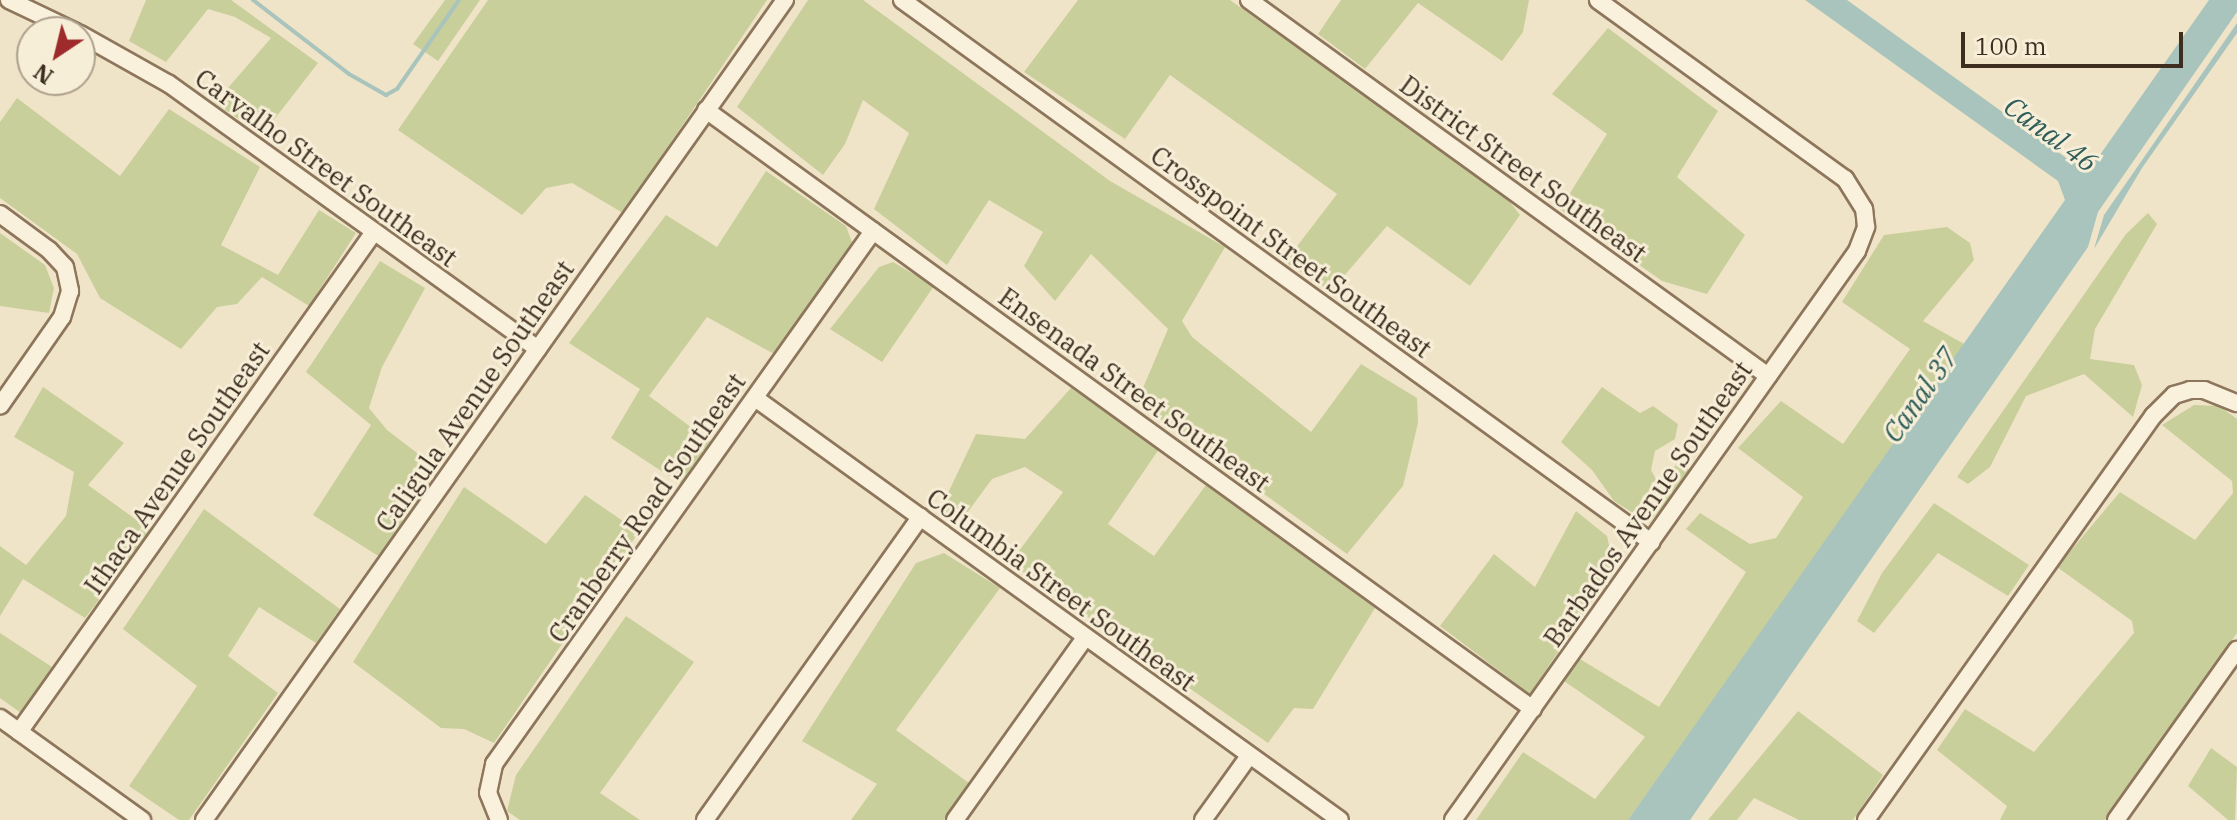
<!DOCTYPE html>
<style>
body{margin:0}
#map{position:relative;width:2237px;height:820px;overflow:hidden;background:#f0e4c8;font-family:"IBM Plex Serif",serif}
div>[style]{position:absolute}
.green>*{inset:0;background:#c9cf9b}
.water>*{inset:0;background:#a9c4bc}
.stream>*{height:4px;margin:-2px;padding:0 2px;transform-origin:2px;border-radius:2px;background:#a9c4bc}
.roads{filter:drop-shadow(2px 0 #8d765c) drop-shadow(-2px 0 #8d765c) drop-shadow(0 2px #8d765c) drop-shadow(0 -2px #8d765c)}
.minor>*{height:16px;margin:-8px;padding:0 8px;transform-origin:8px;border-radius:8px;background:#faf1dc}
span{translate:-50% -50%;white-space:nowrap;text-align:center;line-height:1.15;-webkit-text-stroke:6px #f7eed8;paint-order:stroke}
.street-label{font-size:26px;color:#3d2e20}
.water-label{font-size:28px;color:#2f5d5a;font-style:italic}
.north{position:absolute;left:16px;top:16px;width:80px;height:80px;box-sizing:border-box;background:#f7eed8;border:2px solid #ada18e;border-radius:50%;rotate:215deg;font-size:22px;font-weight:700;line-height:32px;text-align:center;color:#3d2e20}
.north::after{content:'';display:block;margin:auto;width:28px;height:36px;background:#9e2a2b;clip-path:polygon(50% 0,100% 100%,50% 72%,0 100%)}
.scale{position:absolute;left:1961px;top:32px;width:222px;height:36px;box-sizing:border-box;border:4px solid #3d2e20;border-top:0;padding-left:10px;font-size:24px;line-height:28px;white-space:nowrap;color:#3d2e20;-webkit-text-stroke:6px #f7eed8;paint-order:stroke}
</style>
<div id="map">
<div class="green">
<i style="clip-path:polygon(146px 0,231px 0,318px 63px,262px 135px,215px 103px,271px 38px,235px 17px,208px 9px,166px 62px,129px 41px)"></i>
<i style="clip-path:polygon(445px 0,480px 0,438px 61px,413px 44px)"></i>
<i style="clip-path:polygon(488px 0,767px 0,623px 213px,572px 183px,546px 188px,522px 215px,398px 130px)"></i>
<i style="clip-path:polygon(808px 0,863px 0,1110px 181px,1225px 247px,1182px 321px,1192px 337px,1311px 432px,1361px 364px,1417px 398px,1418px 423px,1403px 486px,1347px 554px,1137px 402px,1168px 329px,1091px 254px,1055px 301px,1024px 266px,1043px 232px,989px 200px,947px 265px,874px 209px,909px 133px,863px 100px,845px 144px,823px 175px,737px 107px)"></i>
<i style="clip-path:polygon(1078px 0,1230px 0,1505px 196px,1520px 215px,1470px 286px,1387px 226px,1331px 291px,1285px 262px,1337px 194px,1170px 75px,1125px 139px,1024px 72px)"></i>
<i style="clip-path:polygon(1341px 0,1529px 0,1523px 32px,1502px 61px,1418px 3px,1365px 69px,1318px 34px)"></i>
<i style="clip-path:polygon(1608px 28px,1718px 111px,1677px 177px,1745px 235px,1707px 294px,1662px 281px,1560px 209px,1607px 134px,1552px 94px)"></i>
<i style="clip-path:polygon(17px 98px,120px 176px,169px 109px,260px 167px,221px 245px,278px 275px,319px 210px,356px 233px,309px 306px,262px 277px,237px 304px,217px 307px,181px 349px,100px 298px,77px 254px,0 198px,0 122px)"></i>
<i style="clip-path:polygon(766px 171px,846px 226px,853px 245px,776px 355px,707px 317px,649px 396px,711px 442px,681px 484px,611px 438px,640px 389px,569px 343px,666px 215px,717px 247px)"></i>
<i style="clip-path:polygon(2148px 213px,2157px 224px,2095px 329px,2090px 359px,2134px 365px,2142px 385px,2133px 417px,2084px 374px,2026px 396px,1990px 467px,1968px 484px,1957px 477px,2126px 234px)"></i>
<i style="clip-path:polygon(1947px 227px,1970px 243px,1974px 260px,1923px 321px,1966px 345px,1628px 820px,1476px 820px,1523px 752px,1595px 799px,1645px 737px,1564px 681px,1580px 659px,1659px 707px,1746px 572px,1686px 529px,1700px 513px,1750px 544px,1776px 538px,1803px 497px,1738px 448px,1781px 401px,1843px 444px,1910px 349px,1842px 302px,1884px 235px)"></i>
<i style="clip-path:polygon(0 233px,45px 265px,54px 288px,49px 313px,0 306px)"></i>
<i style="clip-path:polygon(380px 261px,425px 288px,382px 367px,369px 408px,387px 430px,438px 469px,380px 557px,313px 515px,371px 425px,306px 372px)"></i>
<i style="clip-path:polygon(893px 262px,934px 286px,882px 362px,830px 329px,879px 267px)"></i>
<i style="clip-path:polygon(43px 387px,124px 443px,88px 485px,152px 531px,85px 618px,23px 579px,0 616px,0 546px,26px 565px,66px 516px,74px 472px,14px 437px)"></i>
<i style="clip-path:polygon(1602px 387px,1640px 413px,1653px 406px,1678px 424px,1675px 439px,1655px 451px,1651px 470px,1660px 487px,1677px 463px,1693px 471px,1649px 523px,1614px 501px,1592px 470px,1561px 442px)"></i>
<i style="clip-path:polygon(1071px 388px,1159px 449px,1108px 524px,1154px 556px,1206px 485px,1375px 608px,1313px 709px,1294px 708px,1268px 743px,1010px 563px,1063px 492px,1025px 467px,992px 479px,959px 524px,939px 512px,976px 434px,1025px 439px)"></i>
<i style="clip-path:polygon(2194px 405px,2219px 406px,2237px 419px,2237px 633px,2105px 820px,2000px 820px,2007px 806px,1937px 750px,1965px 709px,2034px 752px,2134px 633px,2132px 621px,2057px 567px,2120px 492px,2195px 540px,2233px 493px,2232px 481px,2162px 425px)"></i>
<i style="clip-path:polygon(464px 487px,546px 544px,585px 495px,639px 532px,494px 743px,464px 729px,441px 728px,353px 662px)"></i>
<i style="clip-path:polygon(1934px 503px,2029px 565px,2008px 596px,1938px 553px,1874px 633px,1857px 621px,1882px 573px)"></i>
<i style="clip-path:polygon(204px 509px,340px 609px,316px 643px,259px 607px,228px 656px,278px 693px,189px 820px,179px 820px,129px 786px,197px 686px,123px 629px)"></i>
<i style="clip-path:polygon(1576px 511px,1607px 536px,1614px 568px,1530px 694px,1440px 626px,1494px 554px,1535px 587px)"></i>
<i style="clip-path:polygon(944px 553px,1000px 588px,896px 730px,969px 783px,944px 820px,851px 820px,877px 784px,802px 741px,916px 563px)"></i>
<i style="clip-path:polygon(626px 616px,694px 662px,600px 793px,640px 820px,520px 820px,507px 811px,516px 775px)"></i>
<i style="clip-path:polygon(0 633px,52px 667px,21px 713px,0 698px)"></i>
<i style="clip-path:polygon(1798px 711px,1883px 775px,1853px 820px,1799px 820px,1754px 798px,1737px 820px,1708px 820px)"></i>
<i style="clip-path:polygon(2211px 748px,2237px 767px,2235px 820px,2228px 820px,2188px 786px)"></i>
</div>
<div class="water">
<i style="clip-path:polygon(1805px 0,1847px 0,2069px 160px,2097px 159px,2209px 0,2237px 0,2237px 12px,2098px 212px,2088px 247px,1690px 820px,1628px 820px,2065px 200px,2058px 181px)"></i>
<i style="clip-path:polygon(2237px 23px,2237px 33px,2142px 168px,2094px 249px,2104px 215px)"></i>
</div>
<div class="stream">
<i style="left:253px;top:0;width:121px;rotate:37.6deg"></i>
<i style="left:349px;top:74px;width:43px;rotate:29.6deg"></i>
<i style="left:386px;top:95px;width:13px;rotate:-29deg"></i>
<i style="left:397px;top:89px;width:108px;rotate:-55.1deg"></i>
</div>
<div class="roads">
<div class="minor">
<i style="left:9px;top:0;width:74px;rotate:25.5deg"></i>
<i style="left:902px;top:0;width:925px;rotate:35.89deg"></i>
<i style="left:1249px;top:0;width:641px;rotate:35.92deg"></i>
<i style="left:80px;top:34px;width:102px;rotate:29.3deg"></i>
<i style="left:169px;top:84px;width:454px;rotate:35.7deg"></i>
<i style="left:706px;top:110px;width:1021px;rotate:35.92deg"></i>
<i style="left:0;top:214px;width:61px;rotate:36.3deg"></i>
<i style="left:49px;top:250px;width:23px;rotate:47deg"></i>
<i style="left:65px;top:267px;width:25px;rotate:78deg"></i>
<i style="left:70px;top:291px;width:27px;rotate:107deg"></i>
<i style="left:62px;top:317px;width:108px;rotate:124.9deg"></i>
<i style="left:755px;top:398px;width:721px;rotate:35.81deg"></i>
<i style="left:0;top:718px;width:175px;rotate:35.7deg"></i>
<i style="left:19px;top:732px;width:613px;rotate:-54.63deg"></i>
<i style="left:204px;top:820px;width:1005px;rotate:-54.68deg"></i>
<i style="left:499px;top:820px;width:29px;rotate:-112deg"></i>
<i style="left:488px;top:793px;width:30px;rotate:-78deg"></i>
<i style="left:494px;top:764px;width:654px;rotate:-54.58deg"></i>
<i style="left:705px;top:820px;width:372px;rotate:-54.6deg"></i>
<i style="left:955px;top:820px;width:224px;rotate:-54.5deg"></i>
<i style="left:1203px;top:820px;width:79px;rotate:-54.3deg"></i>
<i style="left:1453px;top:820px;width:698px;rotate:-54.62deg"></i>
<i style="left:1857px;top:251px;width:26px;rotate:-69deg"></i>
<i style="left:1866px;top:227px;width:18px;rotate:-96deg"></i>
<i style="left:1864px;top:209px;width:36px;rotate:-122deg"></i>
<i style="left:1845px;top:179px;width:305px;rotate:-144.1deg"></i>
<i style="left:1866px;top:820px;width:496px;rotate:-54.6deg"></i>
<i style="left:2153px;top:416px;width:30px;rotate:-45deg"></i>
<i style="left:2174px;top:395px;width:17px;rotate:-17deg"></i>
<i style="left:2190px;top:390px;width:14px"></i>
<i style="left:2204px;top:390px;width:35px;rotate:22deg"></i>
<i style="left:2116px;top:820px;width:209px;rotate:-54.6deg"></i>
</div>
</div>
<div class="street-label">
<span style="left:326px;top:168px;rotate:36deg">Carvalho Street Southeast</span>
<span style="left:1523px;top:169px;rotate:36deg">District Street Southeast</span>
<span style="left:1291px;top:252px;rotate:36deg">Crosspoint Street Southeast</span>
<span style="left:1134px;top:390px;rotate:36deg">Ensenada Street Southeast</span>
<span style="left:475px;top:396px;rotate:-55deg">Caligula Avenue Southeast</span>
<span style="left:177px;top:468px;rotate:-55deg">Ithaca Avenue Southeast</span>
<span style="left:1648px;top:504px;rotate:-55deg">Barbados Avenue Southeast</span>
<span style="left:647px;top:508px;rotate:-55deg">Cranberry Road Southeast</span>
<span style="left:1061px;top:590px;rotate:36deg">Columbia Street Southeast</span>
</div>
<div class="water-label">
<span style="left:2051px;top:134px;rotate:36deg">Canal 46</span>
<span style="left:1920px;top:395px;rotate:-55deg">Canal 37</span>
</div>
<div class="north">N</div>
<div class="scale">100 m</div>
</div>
